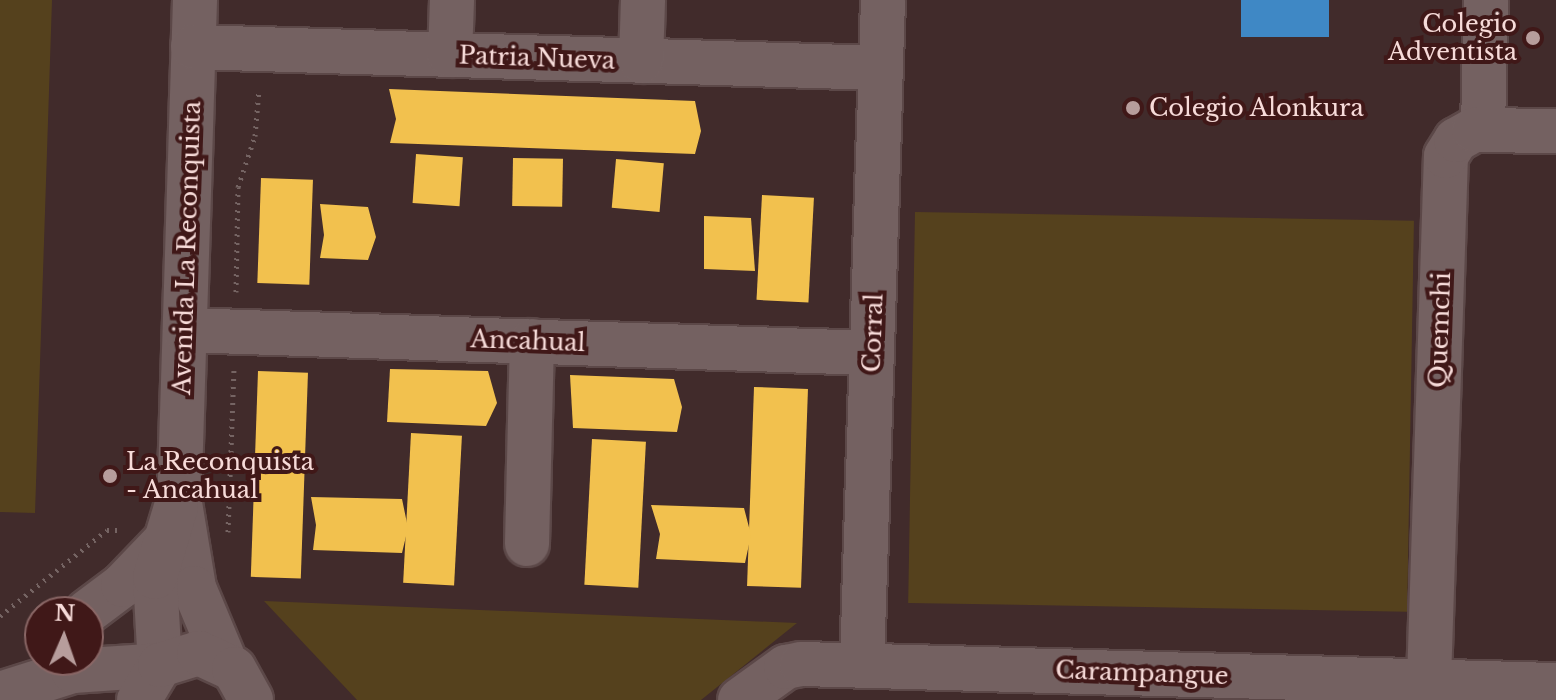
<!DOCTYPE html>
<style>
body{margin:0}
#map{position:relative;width:1556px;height:700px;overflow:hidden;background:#412b2b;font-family:"Libre Baskerville",serif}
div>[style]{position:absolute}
.green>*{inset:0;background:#55411d;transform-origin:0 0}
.homes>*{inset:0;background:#f2c14e;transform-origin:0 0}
.schools>*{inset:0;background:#3f88c5;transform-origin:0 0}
.path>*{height:5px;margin-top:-2.5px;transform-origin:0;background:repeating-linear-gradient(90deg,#756463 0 2px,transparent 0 8px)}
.roads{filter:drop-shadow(2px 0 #5c4848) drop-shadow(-2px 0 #5c4848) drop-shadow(0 2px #5c4848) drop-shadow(0 -2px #5c4848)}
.minor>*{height:44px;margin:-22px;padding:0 22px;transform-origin:22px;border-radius:22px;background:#746161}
.dots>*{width:22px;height:22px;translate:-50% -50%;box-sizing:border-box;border:4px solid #401818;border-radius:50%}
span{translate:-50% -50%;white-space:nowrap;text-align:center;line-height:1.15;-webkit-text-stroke:8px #401818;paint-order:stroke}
.poi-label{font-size:24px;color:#f7dbd9}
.right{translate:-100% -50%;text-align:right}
.left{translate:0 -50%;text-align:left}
.street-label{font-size:24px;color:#f7dbd9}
.north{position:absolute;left:24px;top:596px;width:80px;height:80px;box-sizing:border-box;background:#401818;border:2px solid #896665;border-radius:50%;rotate:2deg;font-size:22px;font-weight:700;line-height:32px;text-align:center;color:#f7dbd9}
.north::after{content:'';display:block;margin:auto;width:28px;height:36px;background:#b79d9c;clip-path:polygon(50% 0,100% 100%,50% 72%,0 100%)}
</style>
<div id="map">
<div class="green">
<i style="clip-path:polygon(0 0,52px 0,35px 513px,0 512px)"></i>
<i style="left:915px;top:212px;width:499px;height:391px;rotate:1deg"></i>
<i style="clip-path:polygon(264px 601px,797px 623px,701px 700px,357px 700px)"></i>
</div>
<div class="homes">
<i style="clip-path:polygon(389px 89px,695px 101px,701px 131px,695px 154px,390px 143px,396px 119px)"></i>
<i style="left:416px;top:154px;width:47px;height:49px;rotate:4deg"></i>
<i style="left:513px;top:158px;width:50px;height:48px;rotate:1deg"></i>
<i style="left:616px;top:159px;width:48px;height:49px;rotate:5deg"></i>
<i style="left:261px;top:178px;width:52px;height:105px;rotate:2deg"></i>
<i style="left:762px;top:195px;width:52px;height:105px;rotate:3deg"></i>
<i style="clip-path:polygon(320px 204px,368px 207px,376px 237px,368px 260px,320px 258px,324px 235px)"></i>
<i style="clip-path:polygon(704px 216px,751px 218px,755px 271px,704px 269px)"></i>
<i style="clip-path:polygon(390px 369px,488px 371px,497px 403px,486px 426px,387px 422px)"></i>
<i style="left:258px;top:371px;width:50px;height:206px;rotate:2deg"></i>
<i style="clip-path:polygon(570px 375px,674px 379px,682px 407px,677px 432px,573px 428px)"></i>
<i style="left:754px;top:387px;width:54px;height:199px;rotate:2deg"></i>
<i style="left:411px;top:433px;width:51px;height:150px;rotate:3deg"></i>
<i style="left:592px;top:439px;width:54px;height:146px;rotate:3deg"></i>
<i style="clip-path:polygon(311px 497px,402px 499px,408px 528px,402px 553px,313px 550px,316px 525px)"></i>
<i style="clip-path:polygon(651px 505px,744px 508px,751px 535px,745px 563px,656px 559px,660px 534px)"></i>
</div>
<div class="schools">
<i style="left:1241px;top:0;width:88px;height:37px"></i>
</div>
<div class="path">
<i style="left:236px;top:292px;width:105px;rotate:-88.9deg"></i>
<i style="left:238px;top:187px;width:54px;rotate:-71.6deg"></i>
<i style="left:255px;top:136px;width:47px;rotate:-85.1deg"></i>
<i style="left:228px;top:532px;width:162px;rotate:-87.9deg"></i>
<i style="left:0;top:616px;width:137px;rotate:-38.8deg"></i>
<i style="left:107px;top:530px;width:13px"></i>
</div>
<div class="roads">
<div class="minor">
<i style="left:195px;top:0;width:497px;rotate:91.8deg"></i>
<i style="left:179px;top:497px;width:92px;rotate:80.6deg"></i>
<i style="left:194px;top:588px;width:80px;rotate:67.3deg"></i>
<i style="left:193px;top:47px;width:688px;rotate:1.75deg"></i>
<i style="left:450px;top:55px;width:55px;rotate:-87.9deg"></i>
<i style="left:641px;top:61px;width:61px;rotate:-88.1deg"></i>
<i style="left:1483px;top:128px;width:128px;rotate:-88.7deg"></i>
<i style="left:185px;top:330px;width:687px;rotate:1.92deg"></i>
<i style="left:527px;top:544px;width:203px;rotate:-88.6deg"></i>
<i style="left:87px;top:612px;width:45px;rotate:-36.9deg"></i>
<i style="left:123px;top:585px;width:61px;rotate:-46.3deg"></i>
<i style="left:160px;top:665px;width:88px;rotate:-93.3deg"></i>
<i style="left:155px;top:577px;width:73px;rotate:-73.3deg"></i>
<i style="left:862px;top:665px;width:665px;rotate:-88.19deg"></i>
<i style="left:1429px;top:681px;width:525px;rotate:-88.15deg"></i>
<i style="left:1446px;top:156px;width:19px;rotate:-58deg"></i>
<i style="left:1456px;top:140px;width:21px;rotate:-29deg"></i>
<i style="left:1474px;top:130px;width:82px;rotate:0.7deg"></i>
<i style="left:0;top:694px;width:77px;rotate:-17.5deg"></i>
<i style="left:73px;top:671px;width:87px;rotate:-3.9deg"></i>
<i style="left:139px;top:700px;width:41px;rotate:-59deg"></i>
<i style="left:160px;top:665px;width:41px;rotate:-17.1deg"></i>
<i style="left:199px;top:653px;width:38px;rotate:25deg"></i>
<i style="left:234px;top:669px;width:35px;rotate:61deg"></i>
<i style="left:740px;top:700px;width:57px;rotate:-35.7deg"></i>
<i style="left:786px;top:667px;width:16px;rotate:-11deg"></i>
<i style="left:802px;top:664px;width:754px;rotate:1.6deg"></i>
</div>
</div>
<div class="dots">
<i style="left:1533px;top:38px;background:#b79d9c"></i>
<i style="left:1133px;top:108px;background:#b79d9c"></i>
<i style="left:110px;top:476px;background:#b79d9c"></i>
</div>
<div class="poi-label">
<span class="right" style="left:1517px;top:38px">Colegio<br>Adventista</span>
<span class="left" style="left:1149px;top:108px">Colegio Alonkura</span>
<span class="left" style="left:126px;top:476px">La Reconquista<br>- Ancahual</span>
</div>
<div class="street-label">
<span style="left:537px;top:58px;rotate:2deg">Patria Nueva</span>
<span style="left:187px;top:248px;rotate:-88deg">Avenida La Reconquista</span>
<span style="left:1440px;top:330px;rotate:-88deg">Quemchi</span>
<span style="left:873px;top:333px;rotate:-88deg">Corral</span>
<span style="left:528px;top:341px;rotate:2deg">Ancahual</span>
<span style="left:1142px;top:673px;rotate:2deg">Carampangue</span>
</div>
<div class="north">N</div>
</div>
